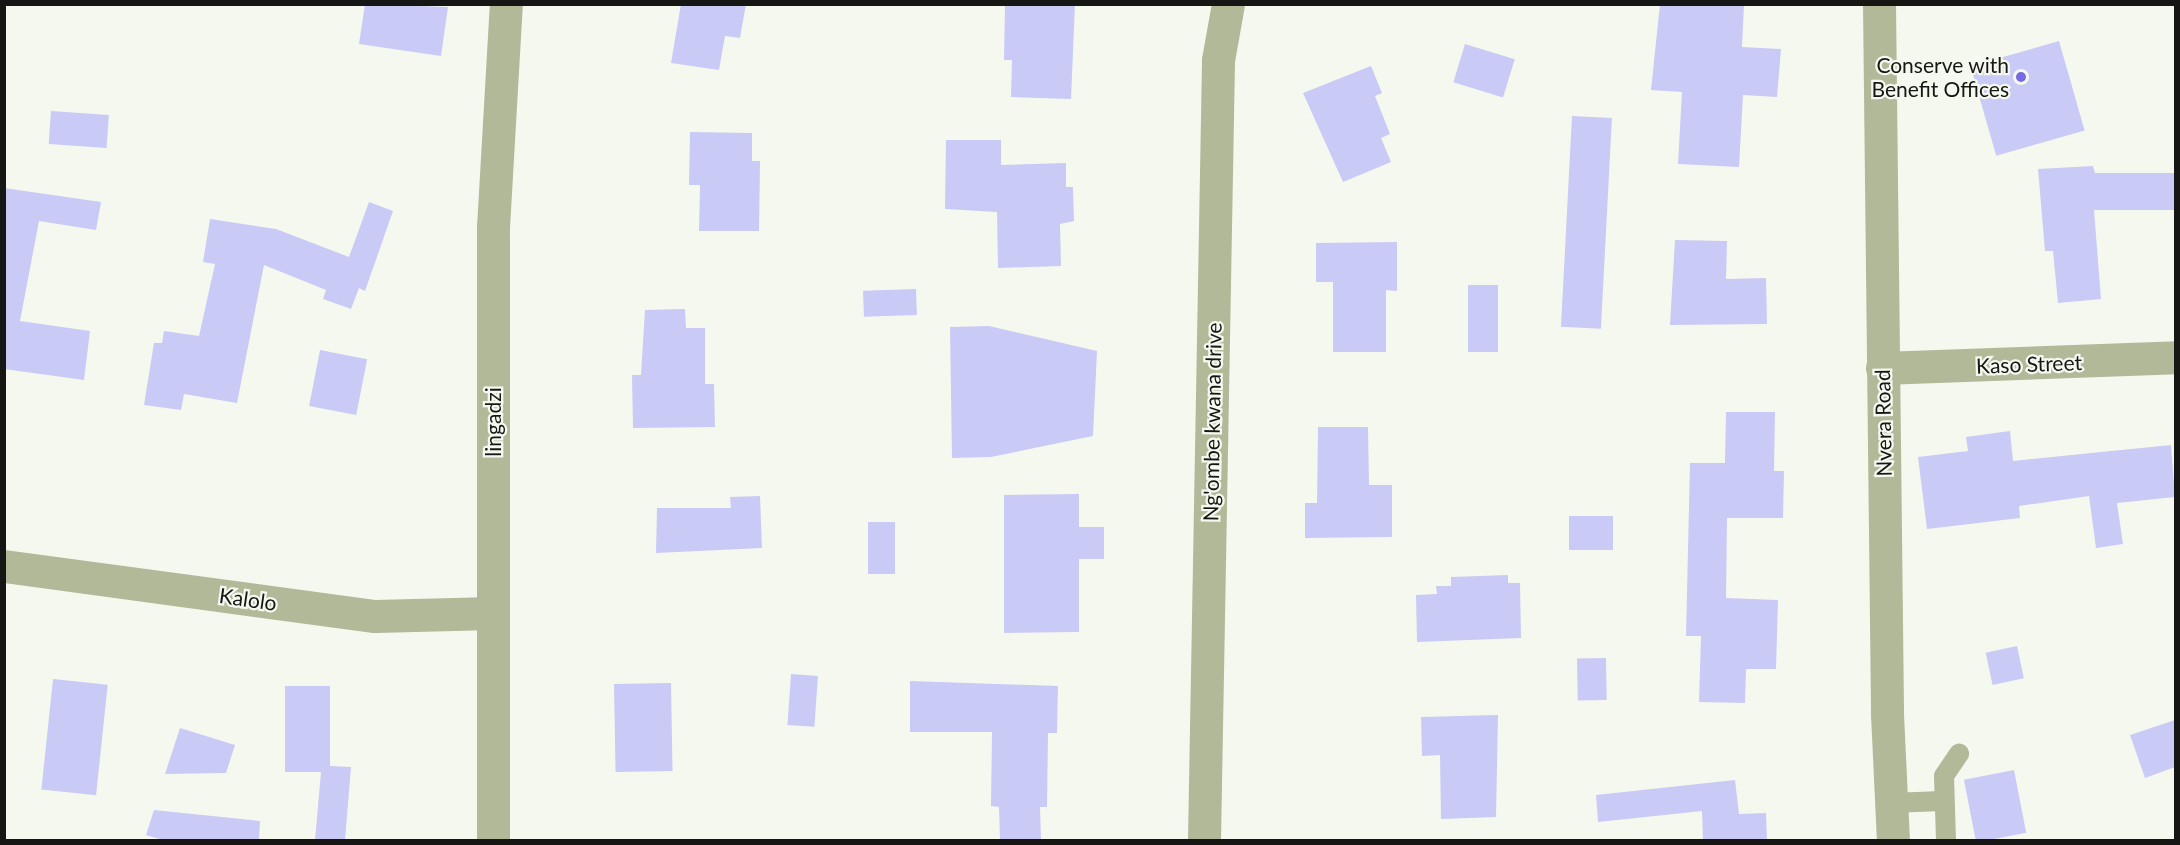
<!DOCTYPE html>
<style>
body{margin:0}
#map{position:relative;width:2180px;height:845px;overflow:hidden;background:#f5f8ef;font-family:Lato,sans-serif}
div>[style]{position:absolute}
.building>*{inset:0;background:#cacaf6;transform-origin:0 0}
.service>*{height:20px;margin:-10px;padding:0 10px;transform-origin:10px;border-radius:10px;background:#b1b999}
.minor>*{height:33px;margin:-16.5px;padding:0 16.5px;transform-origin:16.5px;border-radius:16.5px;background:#b1b999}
.dots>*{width:16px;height:16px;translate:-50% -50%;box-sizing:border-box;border:3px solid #f5f8ef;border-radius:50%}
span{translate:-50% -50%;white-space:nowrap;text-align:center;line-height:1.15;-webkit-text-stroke:4.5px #f5f8ef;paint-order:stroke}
.poi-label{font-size:21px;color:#161714}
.right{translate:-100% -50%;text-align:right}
.street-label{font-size:21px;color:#161714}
.frame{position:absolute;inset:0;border:6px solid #161714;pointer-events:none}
</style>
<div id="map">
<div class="building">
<i style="clip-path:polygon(365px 4px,448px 7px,441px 56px,359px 44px)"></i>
<i style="clip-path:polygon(681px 4px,746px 4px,740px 38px,725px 36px,719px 70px,671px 63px)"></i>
<i style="clip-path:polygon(1005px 4px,1075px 4px,1071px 99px,1011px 97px,1012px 60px,1004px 60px)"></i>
<i style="clip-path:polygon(1660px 4px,1744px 4px,1742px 47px,1781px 49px,1777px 97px,1743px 95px,1739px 167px,1678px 164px,1682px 92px,1651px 90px)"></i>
<i style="left:2059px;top:41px;width:93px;height:92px;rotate:74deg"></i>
<i style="left:1465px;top:44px;width:52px;height:40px;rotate:17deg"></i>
<i style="clip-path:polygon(1371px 66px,1382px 93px,1375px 96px,1390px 134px,1381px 138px,1391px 162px,1343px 182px,1303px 93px)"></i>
<i style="left:51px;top:111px;width:58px;height:33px;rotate:4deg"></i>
<i style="left:1572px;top:116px;width:40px;height:211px;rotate:3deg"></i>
<i style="clip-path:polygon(690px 132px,752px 133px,752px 161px,760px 161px,759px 231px,699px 231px,700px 185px,689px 185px)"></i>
<i style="clip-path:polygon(946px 140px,1001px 140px,1001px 165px,1066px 163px,1066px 187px,1073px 187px,1074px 221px,1060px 224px,1061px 266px,998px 268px,997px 212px,945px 209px)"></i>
<i style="clip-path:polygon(2093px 166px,2095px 173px,2175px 173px,2175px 210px,2094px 210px,2101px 299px,2058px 303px,2053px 251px,2045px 251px,2038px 169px)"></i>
<i style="clip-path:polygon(4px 188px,101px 202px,96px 230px,39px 221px,20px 321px,90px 331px,84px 380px,4px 369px)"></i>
<i style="clip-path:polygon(369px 202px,393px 211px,365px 291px,359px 288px,351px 309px,323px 299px,326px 290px,264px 265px,237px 403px,184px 394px,181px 410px,144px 405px,154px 343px,162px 343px,164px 331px,199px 336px,215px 264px,203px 262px,210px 219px,276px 229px,349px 257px)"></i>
<i style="clip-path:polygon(1675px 240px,1727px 241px,1726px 279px,1766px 278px,1767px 324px,1670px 325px)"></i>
<i style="clip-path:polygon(1397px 242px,1397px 291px,1386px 290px,1386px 352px,1333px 352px,1333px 282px,1316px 282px,1316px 243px)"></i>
<i style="left:1468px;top:285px;width:30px;height:67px"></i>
<i style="left:916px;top:289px;width:26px;height:53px;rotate:88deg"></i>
<i style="clip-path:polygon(685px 309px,686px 328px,705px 328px,705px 384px,714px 384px,715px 427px,633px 428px,632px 375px,641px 375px,645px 310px)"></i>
<i style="clip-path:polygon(989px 326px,1097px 351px,1093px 436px,991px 457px,952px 458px,950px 327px)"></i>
<i style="left:320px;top:350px;width:48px;height:57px;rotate:11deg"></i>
<i style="clip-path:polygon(1726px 412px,1775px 412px,1774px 471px,1784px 471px,1783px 518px,1727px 518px,1726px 598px,1778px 600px,1776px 669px,1746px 669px,1745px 703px,1699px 702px,1701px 636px,1686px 636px,1690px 463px,1725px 463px)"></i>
<i style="clip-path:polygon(1318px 427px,1368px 427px,1369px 485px,1392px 485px,1392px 537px,1305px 538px,1305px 503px,1317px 503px)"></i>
<i style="clip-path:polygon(2010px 431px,2013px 461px,2171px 445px,2175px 497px,2117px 503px,2123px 544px,2096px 548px,2089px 496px,2019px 506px,2020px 518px,1927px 529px,1918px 457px,1968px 451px,1966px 437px)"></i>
<i style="clip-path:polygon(1079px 494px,1079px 527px,1104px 527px,1104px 559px,1079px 559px,1079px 632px,1004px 633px,1004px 495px)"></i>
<i style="clip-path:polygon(760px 496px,762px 548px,656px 553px,657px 508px,731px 508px,730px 497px)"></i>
<i style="left:1613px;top:516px;width:34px;height:44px;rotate:90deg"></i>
<i style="left:868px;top:522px;width:27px;height:52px"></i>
<i style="clip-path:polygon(1508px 575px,1508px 583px,1520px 583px,1521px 638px,1417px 642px,1416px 595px,1437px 594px,1436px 586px,1451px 586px,1451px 577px)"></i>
<i style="left:2017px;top:646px;width:33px;height:32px;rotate:78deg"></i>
<i style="left:1606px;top:658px;width:42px;height:29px;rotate:89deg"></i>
<i style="left:791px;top:674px;width:27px;height:51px;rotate:4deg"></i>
<i style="left:53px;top:679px;width:55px;height:111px;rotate:6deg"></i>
<i style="clip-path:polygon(910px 681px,1058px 686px,1057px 733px,1048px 733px,1047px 807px,1040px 807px,1041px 840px,1000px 840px,999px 807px,991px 806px,992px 732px,910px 732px)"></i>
<i style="left:671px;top:683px;width:88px;height:57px;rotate:89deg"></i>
<i style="clip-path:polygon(285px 686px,330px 686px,330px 766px,351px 767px,345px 840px,315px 840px,321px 772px,285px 772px)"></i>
<i style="clip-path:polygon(1498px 715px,1496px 817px,1441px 819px,1440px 755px,1422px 756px,1421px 717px)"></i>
<i style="clip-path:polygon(2175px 720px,2175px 767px,2145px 778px,2130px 735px)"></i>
<i style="clip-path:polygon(180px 728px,235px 745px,226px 773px,165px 774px)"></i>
<i style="left:2014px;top:770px;width:64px;height:51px;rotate:79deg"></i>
<i style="clip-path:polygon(1735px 780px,1739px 814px,1766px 813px,1767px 840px,1703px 840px,1702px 811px,1598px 822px,1596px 795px)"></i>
<i style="clip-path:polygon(154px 810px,260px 821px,259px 840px,163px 840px,146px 835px)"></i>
</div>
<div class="service">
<i style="left:1891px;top:803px;width:51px;rotate:-2.2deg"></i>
<i style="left:1946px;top:840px;width:64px;rotate:-91.8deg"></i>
<i style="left:1944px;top:776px;width:27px;rotate:-56deg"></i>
</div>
<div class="minor">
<i style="left:1879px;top:4px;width:710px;rotate:89.35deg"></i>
<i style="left:1887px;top:714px;width:126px;rotate:87.3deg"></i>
<i style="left:1882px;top:368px;width:294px;rotate:-2.1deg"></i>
<i style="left:4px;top:566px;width:374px;rotate:7.7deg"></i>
<i style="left:375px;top:616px;width:118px;rotate:-1.5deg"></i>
<i style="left:493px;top:840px;width:613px;rotate:-90deg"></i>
<i style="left:493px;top:227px;width:223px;rotate:-86.7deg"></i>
<i style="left:1204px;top:840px;width:780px;rotate:-88.97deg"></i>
<i style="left:1218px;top:60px;width:57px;rotate:-79.9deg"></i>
</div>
<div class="dots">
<i style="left:2021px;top:77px;background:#7869e4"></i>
</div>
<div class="poi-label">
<span class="right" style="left:2009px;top:77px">Conserve with<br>Benefit Offices</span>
</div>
<div class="street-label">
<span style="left:2029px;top:364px;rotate:-2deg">Kaso Street</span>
<span style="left:493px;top:422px;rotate:-90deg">lingadzi</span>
<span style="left:1212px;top:422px;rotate:-89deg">Ng'ombe kwana drive</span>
<span style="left:1883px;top:423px;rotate:-91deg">Nvera Road</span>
<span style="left:248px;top:599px;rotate:8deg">Kalolo</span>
</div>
<div class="frame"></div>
</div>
